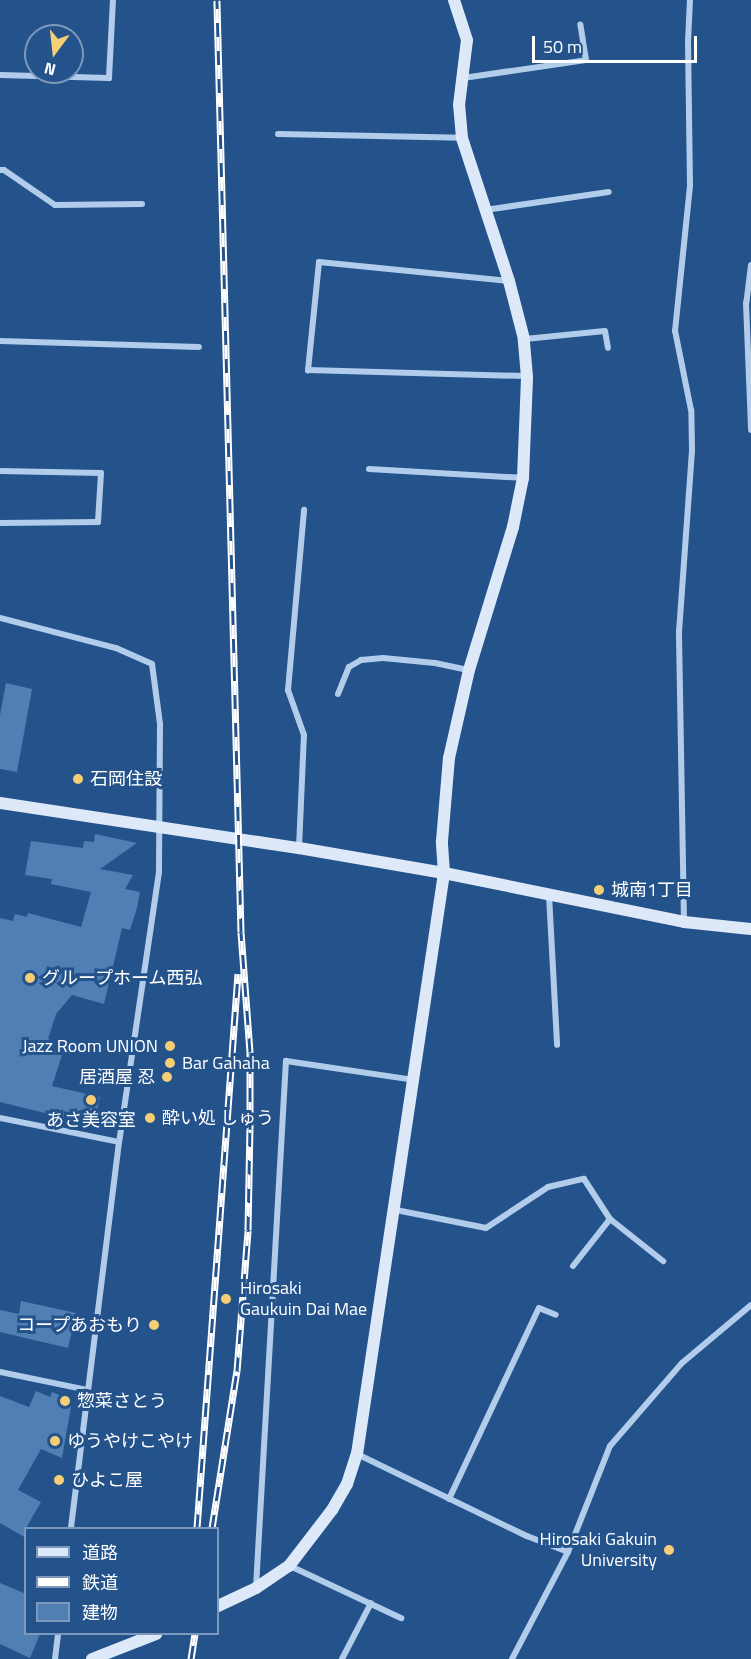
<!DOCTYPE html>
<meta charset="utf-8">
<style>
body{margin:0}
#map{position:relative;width:751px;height:1659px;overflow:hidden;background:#24538c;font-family:"Titillium Web","Noto Sans JP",sans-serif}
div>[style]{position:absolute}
.building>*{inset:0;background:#507fb4}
.street>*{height:6px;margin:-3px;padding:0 3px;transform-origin:3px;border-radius:3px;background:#b2cdeb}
.secondary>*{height:12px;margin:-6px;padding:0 6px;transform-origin:6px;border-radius:6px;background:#dde9f8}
.rail>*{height:7px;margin-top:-3.5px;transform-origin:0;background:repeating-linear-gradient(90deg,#24538c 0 14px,#fff 0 28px);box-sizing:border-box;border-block:2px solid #fff}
.dots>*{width:16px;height:16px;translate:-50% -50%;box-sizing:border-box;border:3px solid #24538c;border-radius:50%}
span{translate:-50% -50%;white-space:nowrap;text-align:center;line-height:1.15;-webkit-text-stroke:6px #24538c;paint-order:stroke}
.poi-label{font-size:18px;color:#fff}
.left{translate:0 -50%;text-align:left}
.right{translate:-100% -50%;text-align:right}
.legend{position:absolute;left:24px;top:1527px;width:195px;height:108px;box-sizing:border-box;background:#24538c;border:2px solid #7c98ba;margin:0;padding:8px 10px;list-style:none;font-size:18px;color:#fff}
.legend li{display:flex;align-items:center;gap:12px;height:30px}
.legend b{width:30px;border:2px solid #7c98ba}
.north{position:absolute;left:24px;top:24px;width:60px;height:60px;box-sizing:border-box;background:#24538c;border:2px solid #7c98ba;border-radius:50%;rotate:195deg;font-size:16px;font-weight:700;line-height:24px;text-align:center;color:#fff}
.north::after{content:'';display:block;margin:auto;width:21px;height:27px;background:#f5ce75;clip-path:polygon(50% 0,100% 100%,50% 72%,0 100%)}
.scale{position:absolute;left:532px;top:36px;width:165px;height:27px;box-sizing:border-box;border:3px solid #fff;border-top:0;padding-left:8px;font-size:18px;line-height:21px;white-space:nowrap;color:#fff;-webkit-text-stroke:4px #24538c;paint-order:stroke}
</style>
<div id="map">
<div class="building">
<i style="clip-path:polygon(6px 683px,32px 689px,17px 772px,0 769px,0 715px)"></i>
<i style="clip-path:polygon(95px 834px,137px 843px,100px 869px,133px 875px,125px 889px,140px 892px,137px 908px,130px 930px,122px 928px,104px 1004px,72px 995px,56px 1014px,48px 1039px,54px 1041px,52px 1049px,63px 1052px,52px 1086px,100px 1097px,94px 1125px,0 1102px,0 918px,13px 921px,15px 914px,27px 917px,28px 913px,81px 927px,91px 892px,51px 884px,52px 879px,25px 875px,31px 841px,83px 848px,84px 841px,94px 842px)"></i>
<i style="clip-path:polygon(21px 1301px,76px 1313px,68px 1348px,0 1332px,0 1310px,19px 1314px)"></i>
<i style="clip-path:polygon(36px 1391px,50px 1397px,52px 1392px,67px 1398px,71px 1407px,62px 1458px,41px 1449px,18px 1490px,41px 1502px,26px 1528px,26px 1538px,0 1523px,0 1396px,29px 1407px)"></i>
<i style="clip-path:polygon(0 1583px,26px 1594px,26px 1634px,40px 1634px,30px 1658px,0 1644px)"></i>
</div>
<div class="street">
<i style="left:0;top:75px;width:109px;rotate:1.6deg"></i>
<i style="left:109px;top:78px;width:78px;rotate:-87.1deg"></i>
<i style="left:463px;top:78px;width:124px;rotate:-8.3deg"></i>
<i style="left:586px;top:60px;width:36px;rotate:-99deg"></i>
<i style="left:278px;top:134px;width:184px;rotate:1.2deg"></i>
<i style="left:0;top:170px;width:4px"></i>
<i style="left:4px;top:170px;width:62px;rotate:34.5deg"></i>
<i style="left:55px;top:205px;width:87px;rotate:-0.7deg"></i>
<i style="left:485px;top:210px;width:125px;rotate:-8.3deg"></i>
<i style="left:751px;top:265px;width:38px;rotate:97deg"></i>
<i style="left:746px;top:303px;width:127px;rotate:87.7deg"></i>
<i style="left:509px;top:281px;width:191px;rotate:-174.3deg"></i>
<i style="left:319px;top:262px;width:109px;rotate:95.8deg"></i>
<i style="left:308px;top:370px;width:218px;rotate:1.6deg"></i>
<i style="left:525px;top:339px;width:80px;rotate:-5.7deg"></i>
<i style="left:605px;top:331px;width:17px;rotate:80deg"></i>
<i style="left:0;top:341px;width:199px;rotate:1.7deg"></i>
<i style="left:369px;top:469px;width:154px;rotate:3.3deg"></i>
<i style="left:0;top:471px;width:101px;rotate:1.1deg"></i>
<i style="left:101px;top:473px;width:49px;rotate:93.5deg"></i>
<i style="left:98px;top:522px;width:98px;rotate:179.4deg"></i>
<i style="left:0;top:618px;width:120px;rotate:14.5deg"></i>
<i style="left:116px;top:648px;width:39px;rotate:24deg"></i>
<i style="left:152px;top:664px;width:61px;rotate:82.4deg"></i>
<i style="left:160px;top:724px;width:148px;rotate:90.4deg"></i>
<i style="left:159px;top:872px;width:273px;rotate:98.4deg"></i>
<i style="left:119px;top:1142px;width:389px;rotate:97.1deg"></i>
<i style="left:338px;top:694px;width:29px;rotate:-68deg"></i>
<i style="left:349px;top:667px;width:14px;rotate:-30deg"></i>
<i style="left:361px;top:660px;width:22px;rotate:-5deg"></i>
<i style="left:383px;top:658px;width:52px;rotate:5.5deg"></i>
<i style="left:435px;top:663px;width:35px;rotate:12deg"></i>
<i style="left:299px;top:848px;width:113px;rotate:-87.5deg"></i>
<i style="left:304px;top:735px;width:48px;rotate:-109.6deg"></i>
<i style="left:288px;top:690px;width:181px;rotate:-84.9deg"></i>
<i style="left:549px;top:895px;width:150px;rotate:86.9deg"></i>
<i style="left:684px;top:922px;width:290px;rotate:-91deg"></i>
<i style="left:679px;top:632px;width:183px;rotate:-85.9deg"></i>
<i style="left:692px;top:449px;width:39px;rotate:-91deg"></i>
<i style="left:691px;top:410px;width:81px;rotate:-101.4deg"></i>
<i style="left:675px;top:331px;width:147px;rotate:-84.1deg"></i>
<i style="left:690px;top:185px;width:143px;rotate:-90.8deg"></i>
<i style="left:688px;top:42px;width:42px;rotate:-87.3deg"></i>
<i style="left:0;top:1118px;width:121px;rotate:11.4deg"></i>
<i style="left:396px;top:1210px;width:92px;rotate:11.3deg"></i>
<i style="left:486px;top:1228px;width:74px;rotate:-33.5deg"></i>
<i style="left:548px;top:1187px;width:37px;rotate:-13deg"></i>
<i style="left:584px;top:1179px;width:48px;rotate:57deg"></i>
<i style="left:610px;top:1219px;width:68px;rotate:38.4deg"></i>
<i style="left:573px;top:1266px;width:60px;rotate:-51.8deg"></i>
<i style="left:0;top:1372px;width:90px;rotate:11.6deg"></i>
<i style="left:357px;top:1454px;width:189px;rotate:25.8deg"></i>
<i style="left:527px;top:1536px;width:44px;rotate:21.3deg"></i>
<i style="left:449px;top:1499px;width:211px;rotate:-64.8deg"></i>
<i style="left:539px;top:1308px;width:18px;rotate:22deg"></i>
<i style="left:290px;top:1566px;width:123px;rotate:25.1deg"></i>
<i style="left:256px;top:1587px;width:527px;rotate:-86.74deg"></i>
<i style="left:286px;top:1061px;width:129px;rotate:8.4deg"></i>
<i style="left:55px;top:1659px;width:25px;rotate:-83deg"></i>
<i style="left:342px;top:1659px;width:63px;rotate:-62.6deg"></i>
<i style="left:512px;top:1659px;width:121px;rotate:-62.4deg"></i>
<i style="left:568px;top:1552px;width:114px;rotate:-68.4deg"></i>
<i style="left:610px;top:1446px;width:110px;rotate:-49.1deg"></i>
<i style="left:682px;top:1363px;width:90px;rotate:-40deg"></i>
</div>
<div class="secondary">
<i style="left:0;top:803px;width:302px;rotate:8.6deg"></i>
<i style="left:299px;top:848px;width:147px;rotate:9.8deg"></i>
<i style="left:444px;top:873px;width:245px;rotate:11.5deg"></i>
<i style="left:684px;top:922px;width:67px;rotate:6deg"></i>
<i style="left:218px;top:1606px;width:42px;rotate:-25.3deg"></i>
<i style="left:256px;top:1588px;width:40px;rotate:-34deg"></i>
<i style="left:289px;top:1566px;width:71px;rotate:-52.5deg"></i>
<i style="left:332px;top:1510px;width:30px;rotate:-60deg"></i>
<i style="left:347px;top:1484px;width:32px;rotate:-72deg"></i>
<i style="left:357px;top:1454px;width:587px;rotate:-81.48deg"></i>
<i style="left:444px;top:873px;width:32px;rotate:-94deg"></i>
<i style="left:442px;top:841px;width:83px;rotate:-85.2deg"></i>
<i style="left:449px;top:758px;width:90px;rotate:-77.2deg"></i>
<i style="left:469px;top:670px;width:150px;rotate:-72.9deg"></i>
<i style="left:513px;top:527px;width:50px;rotate:-78.5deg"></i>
<i style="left:523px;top:478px;width:101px;rotate:-87.7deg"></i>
<i style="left:527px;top:377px;width:38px;rotate:-95deg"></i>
<i style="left:524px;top:339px;width:60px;rotate:-104.5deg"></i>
<i style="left:509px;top:281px;width:151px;rotate:-108.2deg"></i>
<i style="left:462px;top:138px;width:33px;rotate:-95deg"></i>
<i style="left:459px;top:105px;width:65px;rotate:-83deg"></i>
<i style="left:467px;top:40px;width:42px;rotate:-108deg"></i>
<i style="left:92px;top:1659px;width:69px;rotate:-21.3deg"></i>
</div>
<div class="rail">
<i style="left:197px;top:1528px;width:556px;rotate:-85.77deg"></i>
<i style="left:212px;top:1528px;width:159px;rotate:-81deg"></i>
<i style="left:237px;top:1371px;width:141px;rotate:-85.5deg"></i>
<i style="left:248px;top:1230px;width:101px;rotate:-88.9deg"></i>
<i style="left:250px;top:1129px;width:77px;rotate:-90deg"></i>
<i style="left:250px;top:1052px;width:120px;rotate:-94.3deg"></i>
<i style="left:241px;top:932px;width:932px;rotate:-91.48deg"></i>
<i style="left:191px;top:1659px;width:25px;rotate:-81deg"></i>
</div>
<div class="dots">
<i style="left:78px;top:779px;background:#f5ce75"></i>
<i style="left:599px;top:890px;background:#f5ce75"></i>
<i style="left:30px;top:978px;background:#f5ce75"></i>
<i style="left:170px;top:1046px;background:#f5ce75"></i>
<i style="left:170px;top:1063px;background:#f5ce75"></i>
<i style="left:167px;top:1077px;background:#f5ce75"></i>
<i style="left:91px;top:1100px;background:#f5ce75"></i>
<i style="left:150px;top:1118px;background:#f5ce75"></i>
<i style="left:226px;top:1299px;background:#f5ce75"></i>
<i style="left:154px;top:1325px;background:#f5ce75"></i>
<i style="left:65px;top:1401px;background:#f5ce75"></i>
<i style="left:55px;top:1441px;background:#f5ce75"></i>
<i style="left:59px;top:1480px;background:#f5ce75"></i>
<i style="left:669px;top:1550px;background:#f5ce75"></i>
</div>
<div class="poi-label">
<span class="left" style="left:90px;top:779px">石岡住設</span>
<span class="left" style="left:611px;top:890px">城南1丁目</span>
<span class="left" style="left:42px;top:978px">グループホーム西弘</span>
<span class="right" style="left:158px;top:1046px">Jazz Room UNION</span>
<span class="left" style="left:182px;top:1063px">Bar Gahaha</span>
<span class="right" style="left:155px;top:1077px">居酒屋 忍</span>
<span class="left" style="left:162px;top:1118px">酔い処 しゅう</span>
<span style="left:91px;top:1120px">あさ美容室</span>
<span class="left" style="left:240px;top:1299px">Hirosaki<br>Gaukuin Dai Mae</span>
<span class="right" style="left:142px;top:1325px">コープあおもり</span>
<span class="left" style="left:77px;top:1401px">惣菜さとう</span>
<span class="left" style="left:67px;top:1441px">ゆうやけこやけ</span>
<span class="left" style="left:71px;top:1480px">ひよこ屋</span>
<span class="right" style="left:657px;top:1550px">Hirosaki Gakuin<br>University</span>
</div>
<ul class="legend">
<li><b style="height:8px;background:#dde9f8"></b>道路</li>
<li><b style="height:8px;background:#fff"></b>鉄道</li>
<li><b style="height:16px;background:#507fb4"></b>建物</li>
</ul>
<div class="north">N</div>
<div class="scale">50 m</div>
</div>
